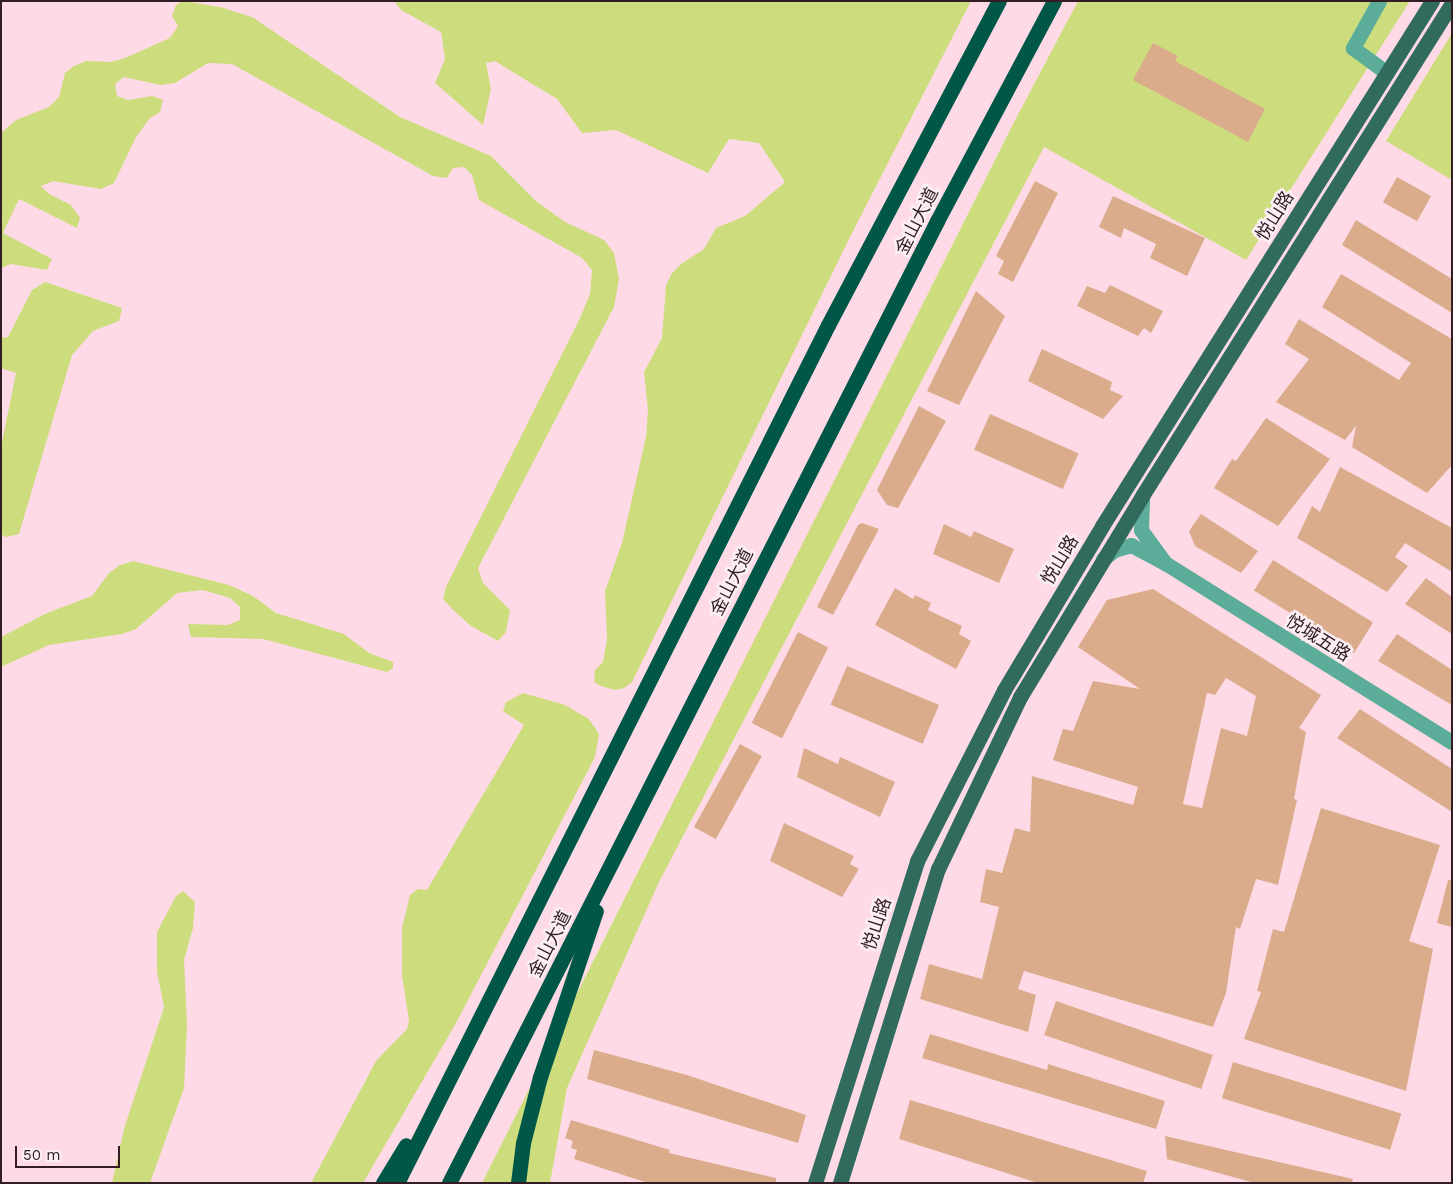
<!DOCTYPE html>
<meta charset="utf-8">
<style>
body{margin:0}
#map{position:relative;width:1453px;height:1184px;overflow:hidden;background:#fedae6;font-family:"Work Sans","Noto Sans SC",sans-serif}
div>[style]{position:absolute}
.green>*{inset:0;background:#cddd7d}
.building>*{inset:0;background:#dbac8c;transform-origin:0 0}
.minor>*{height:15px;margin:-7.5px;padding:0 7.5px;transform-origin:7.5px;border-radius:7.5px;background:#5bad9a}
.major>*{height:15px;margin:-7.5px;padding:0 7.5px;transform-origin:7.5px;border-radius:7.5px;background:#316b5e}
.highway>*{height:15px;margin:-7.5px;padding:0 7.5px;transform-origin:7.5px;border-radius:7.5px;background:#005748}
span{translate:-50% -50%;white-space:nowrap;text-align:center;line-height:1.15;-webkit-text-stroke:5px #fbeff3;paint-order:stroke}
.street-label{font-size:18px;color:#321d25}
.frame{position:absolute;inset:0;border:2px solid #321d25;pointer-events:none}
.scale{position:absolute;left:15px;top:1146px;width:105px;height:22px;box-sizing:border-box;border:2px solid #321d25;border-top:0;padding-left:6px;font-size:15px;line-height:18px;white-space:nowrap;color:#321d25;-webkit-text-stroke:4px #fbeff3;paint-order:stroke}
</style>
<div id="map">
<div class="green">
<i style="clip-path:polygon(183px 1px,220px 7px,252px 17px,400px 117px,491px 156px,536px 201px,565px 222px,604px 240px,614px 253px,619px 279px,614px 307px,478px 568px,483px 583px,510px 610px,506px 632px,498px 641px,471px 626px,452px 609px,443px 599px,446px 587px,580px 318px,590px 294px,592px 270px,582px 258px,479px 200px,472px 175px,464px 167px,453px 168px,447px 178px,433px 176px,232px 64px,208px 63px,175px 83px,160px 85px,124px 77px,115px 84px,117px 96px,128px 100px,152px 96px,163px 100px,160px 112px,150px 118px,136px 137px,114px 183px,101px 189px,53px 181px,41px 186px,49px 194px,71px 205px,80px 218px,77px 228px,19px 199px,3px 233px,52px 259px,47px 270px,11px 264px,1px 268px,1px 133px,16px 120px,49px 107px,59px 97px,65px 73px,74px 66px,86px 61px,111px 62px,125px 58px,170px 38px,178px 26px,172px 16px,176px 5px)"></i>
<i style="clip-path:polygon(394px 1px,971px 1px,850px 237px,632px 682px,624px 688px,615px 690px,601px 686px,594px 682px,595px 670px,603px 662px,607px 639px,605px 591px,622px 543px,646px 437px,648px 410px,644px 372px,662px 338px,666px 285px,672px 273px,681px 264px,704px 249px,716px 228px,745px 216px,785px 182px,759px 143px,729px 139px,708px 173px,616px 130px,582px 133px,557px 99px,495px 61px,486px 63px,491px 89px,483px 125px,435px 83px,445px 59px,441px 32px,401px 10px)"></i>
<i style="clip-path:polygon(1078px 1px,1410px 1px,1246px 260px,1044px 147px,659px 882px,567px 1088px,550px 1183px,482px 1183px,1011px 128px)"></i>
<i style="clip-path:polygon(1452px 33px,1452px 180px,1386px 141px)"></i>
<i style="clip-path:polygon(45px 282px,122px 308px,119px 321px,93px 331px,72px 355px,19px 534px,6px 537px,1px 534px,2px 442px,16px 373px,1px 368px,1px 338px,8px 337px,32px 290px)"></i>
<i style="clip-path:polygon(133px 561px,229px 585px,253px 596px,276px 613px,344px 634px,369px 653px,393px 662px,393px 668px,387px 672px,263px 639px,191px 637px,188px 624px,228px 625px,240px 620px,240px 607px,230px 598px,203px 590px,177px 593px,136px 629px,122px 634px,49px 645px,1px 667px,1px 637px,47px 613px,92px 596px,109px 573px,120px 565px)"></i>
<i style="clip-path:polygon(523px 693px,565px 705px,589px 719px,599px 734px,595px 757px,456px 1023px,363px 1183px,311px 1183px,376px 1061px,407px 1029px,409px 1020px,402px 976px,402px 928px,410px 895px,418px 889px,427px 890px,524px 725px,503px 711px,506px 702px)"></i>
<i style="clip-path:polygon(183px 891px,195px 902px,193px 928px,184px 960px,187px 1025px,184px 1088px,150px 1183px,112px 1183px,124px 1129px,164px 1007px,157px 972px,157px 932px,176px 896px)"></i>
</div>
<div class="building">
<i style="clip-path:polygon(1153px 43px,1178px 56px,1175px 61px,1265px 109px,1248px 142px,1133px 80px)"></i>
<i style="left:1397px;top:177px;width:39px;height:29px;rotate:29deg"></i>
<i style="clip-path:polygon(1035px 181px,1058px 193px,1013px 282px,998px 274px,1004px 261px,996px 256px)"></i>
<i style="clip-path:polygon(1113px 196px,1205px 238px,1187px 276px,1150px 258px,1156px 244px,1124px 228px,1121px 238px,1099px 227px)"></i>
<i style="clip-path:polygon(1356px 220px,1452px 279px,1452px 313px,1342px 245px)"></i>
<i style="clip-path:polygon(1341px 274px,1452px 339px,1452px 465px,1427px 493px,1352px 447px,1356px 426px,1345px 440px,1276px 402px,1309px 359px,1285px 344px,1299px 319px,1399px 380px,1411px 363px,1322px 307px)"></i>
<i style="clip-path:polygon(1110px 285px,1163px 311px,1151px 333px,1144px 328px,1138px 336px,1077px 306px,1087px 286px,1105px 293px)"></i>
<i style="clip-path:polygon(976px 291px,1005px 316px,959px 405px,927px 391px)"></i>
<i style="clip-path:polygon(1042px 349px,1112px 382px,1110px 390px,1123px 396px,1103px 419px,1028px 381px)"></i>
<i style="clip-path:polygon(919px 406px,946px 421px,898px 508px,887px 505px,877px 490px)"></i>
<i style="left:990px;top:414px;width:97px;height:39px;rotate:24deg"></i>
<i style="clip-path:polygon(1266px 418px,1330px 459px,1278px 526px,1214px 488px,1232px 459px,1236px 461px)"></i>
<i style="clip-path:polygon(1340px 467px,1452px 528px,1452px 572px,1405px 543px,1395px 557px,1408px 566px,1387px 592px,1297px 538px,1312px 506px,1320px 512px)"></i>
<i style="clip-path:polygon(1201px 514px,1258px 551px,1241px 573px,1195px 546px,1189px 531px)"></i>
<i style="clip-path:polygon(862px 523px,879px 529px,833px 615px,817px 607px,858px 525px)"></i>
<i style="clip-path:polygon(944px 524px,971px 537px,974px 531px,1014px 549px,999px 583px,933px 554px)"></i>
<i style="left:1273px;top:560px;width:118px;height:36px;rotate:32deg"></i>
<i style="clip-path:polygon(1426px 578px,1452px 597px,1452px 634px,1405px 604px)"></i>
<i style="clip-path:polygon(895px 588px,913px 599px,915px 595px,931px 603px,928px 610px,962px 626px,959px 634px,971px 641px,956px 669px,875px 625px)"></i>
<i style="clip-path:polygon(evenodd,1153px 589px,1321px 695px,1299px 728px,1306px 732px,1294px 799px,1297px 800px,1278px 885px,1256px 879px,1240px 929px,1236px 927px,1226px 993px,1213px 1027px,1024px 971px,1018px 989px,1036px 995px,1028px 1032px,920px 999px,929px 964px,982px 979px,999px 907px,980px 902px,986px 869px,1002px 873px,1015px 828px,1030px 832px,1032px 776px,1133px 805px,1138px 787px,1053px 760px,1063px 729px,1073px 731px,1093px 681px,1140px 689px,1078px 647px,1107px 600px,1153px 589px,1226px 678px,1256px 696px,1247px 736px,1221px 728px,1202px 808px,1183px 804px,1207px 693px,1215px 695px,1226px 678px)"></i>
<i style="left:798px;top:632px;width:34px;height:102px;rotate:27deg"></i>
<i style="clip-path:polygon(1397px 634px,1452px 670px,1452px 705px,1378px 661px)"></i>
<i style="left:847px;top:666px;width:100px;height:42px;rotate:23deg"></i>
<i style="clip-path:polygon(1360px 709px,1452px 769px,1452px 812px,1337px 738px)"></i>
<i style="left:740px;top:744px;width:25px;height:95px;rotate:29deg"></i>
<i style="clip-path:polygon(804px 748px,838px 764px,840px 757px,895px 782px,880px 817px,797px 777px)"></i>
<i style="clip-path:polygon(1321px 808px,1440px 845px,1409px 941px,1433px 949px,1406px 1091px,1244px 1039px,1261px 992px,1257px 991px,1273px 929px,1284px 932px)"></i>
<i style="clip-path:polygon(784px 823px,854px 856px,850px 864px,859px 869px,842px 897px,770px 861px)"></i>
<i style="clip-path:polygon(1448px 880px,1452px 880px,1452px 927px,1437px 923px)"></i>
<i style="left:1056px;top:1001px;width:166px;height:36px;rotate:19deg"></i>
<i style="clip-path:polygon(930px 1034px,1047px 1070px,1048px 1064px,1165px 1101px,1156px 1129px,922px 1058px)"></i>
<i style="clip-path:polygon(594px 1050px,687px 1075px,806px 1115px,798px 1143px,587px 1079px)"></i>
<i style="left:1233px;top:1062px;width:176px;height:38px;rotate:17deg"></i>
<i style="clip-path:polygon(910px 1100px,1147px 1171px,1143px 1183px,1038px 1183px,899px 1139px)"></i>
<i style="clip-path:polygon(571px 1120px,670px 1150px,669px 1153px,776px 1178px,776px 1183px,648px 1183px,574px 1159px,577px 1150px,571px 1148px,573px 1141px,565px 1138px)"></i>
<i style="clip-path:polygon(1165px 1136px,1353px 1179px,1352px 1183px,1255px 1183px,1167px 1159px)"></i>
</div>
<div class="minor">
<i style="left:1379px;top:1px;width:54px;rotate:119deg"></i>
<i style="left:1353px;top:48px;width:42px;rotate:36.3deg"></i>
<i style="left:1103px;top:559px;width:14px;rotate:-39deg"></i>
<i style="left:1114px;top:550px;width:18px;rotate:-16deg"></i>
<i style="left:1131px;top:545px;width:38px;rotate:28deg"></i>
<i style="left:1165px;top:563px;width:41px;rotate:-126deg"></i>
<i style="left:1141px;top:530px;width:34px;rotate:-88deg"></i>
<i style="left:1165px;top:563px;width:338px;rotate:32deg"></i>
</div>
<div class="major">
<i style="left:815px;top:1183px;width:338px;rotate:-72.4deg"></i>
<i style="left:917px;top:861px;width:192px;rotate:-63deg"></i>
<i style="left:1004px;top:690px;width:191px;rotate:-59.1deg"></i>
<i style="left:1102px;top:526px;width:620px;rotate:-57.85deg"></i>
<i style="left:840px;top:1183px;width:329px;rotate:-72.7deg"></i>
<i style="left:938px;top:869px;width:191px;rotate:-64.5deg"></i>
<i style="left:1020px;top:697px;width:235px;rotate:-58.7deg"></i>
<i style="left:1142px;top:496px;width:582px;rotate:-57.84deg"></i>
</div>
<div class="highway">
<i style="left:383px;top:1183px;width:44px;rotate:-58.8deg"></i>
<i style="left:397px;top:1183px;width:960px;rotate:-63.33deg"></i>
<i style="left:828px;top:325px;width:366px;rotate:-62.2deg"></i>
<i style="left:449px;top:1183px;width:1079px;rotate:-63.1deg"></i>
<i style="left:937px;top:221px;width:249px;rotate:-62deg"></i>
<i style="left:518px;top:1183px;width:40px;rotate:-82.9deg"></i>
<i style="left:523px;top:1143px;width:68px;rotate:-75.6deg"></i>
<i style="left:540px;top:1077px;width:175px;rotate:-71.4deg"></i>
</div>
<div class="street-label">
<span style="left:1275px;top:216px;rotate:-58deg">悦山路</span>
<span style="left:917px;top:221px;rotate:-63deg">金山大道</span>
<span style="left:1060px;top:560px;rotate:-59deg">悦山路</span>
<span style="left:732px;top:582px;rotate:-63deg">金山大道</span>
<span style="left:1318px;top:638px;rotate:32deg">悦城五路</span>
<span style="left:877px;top:924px;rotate:-72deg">悦山路</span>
<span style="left:550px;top:944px;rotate:-63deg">金山大道</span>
</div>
<div class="frame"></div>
<div class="scale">50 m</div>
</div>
